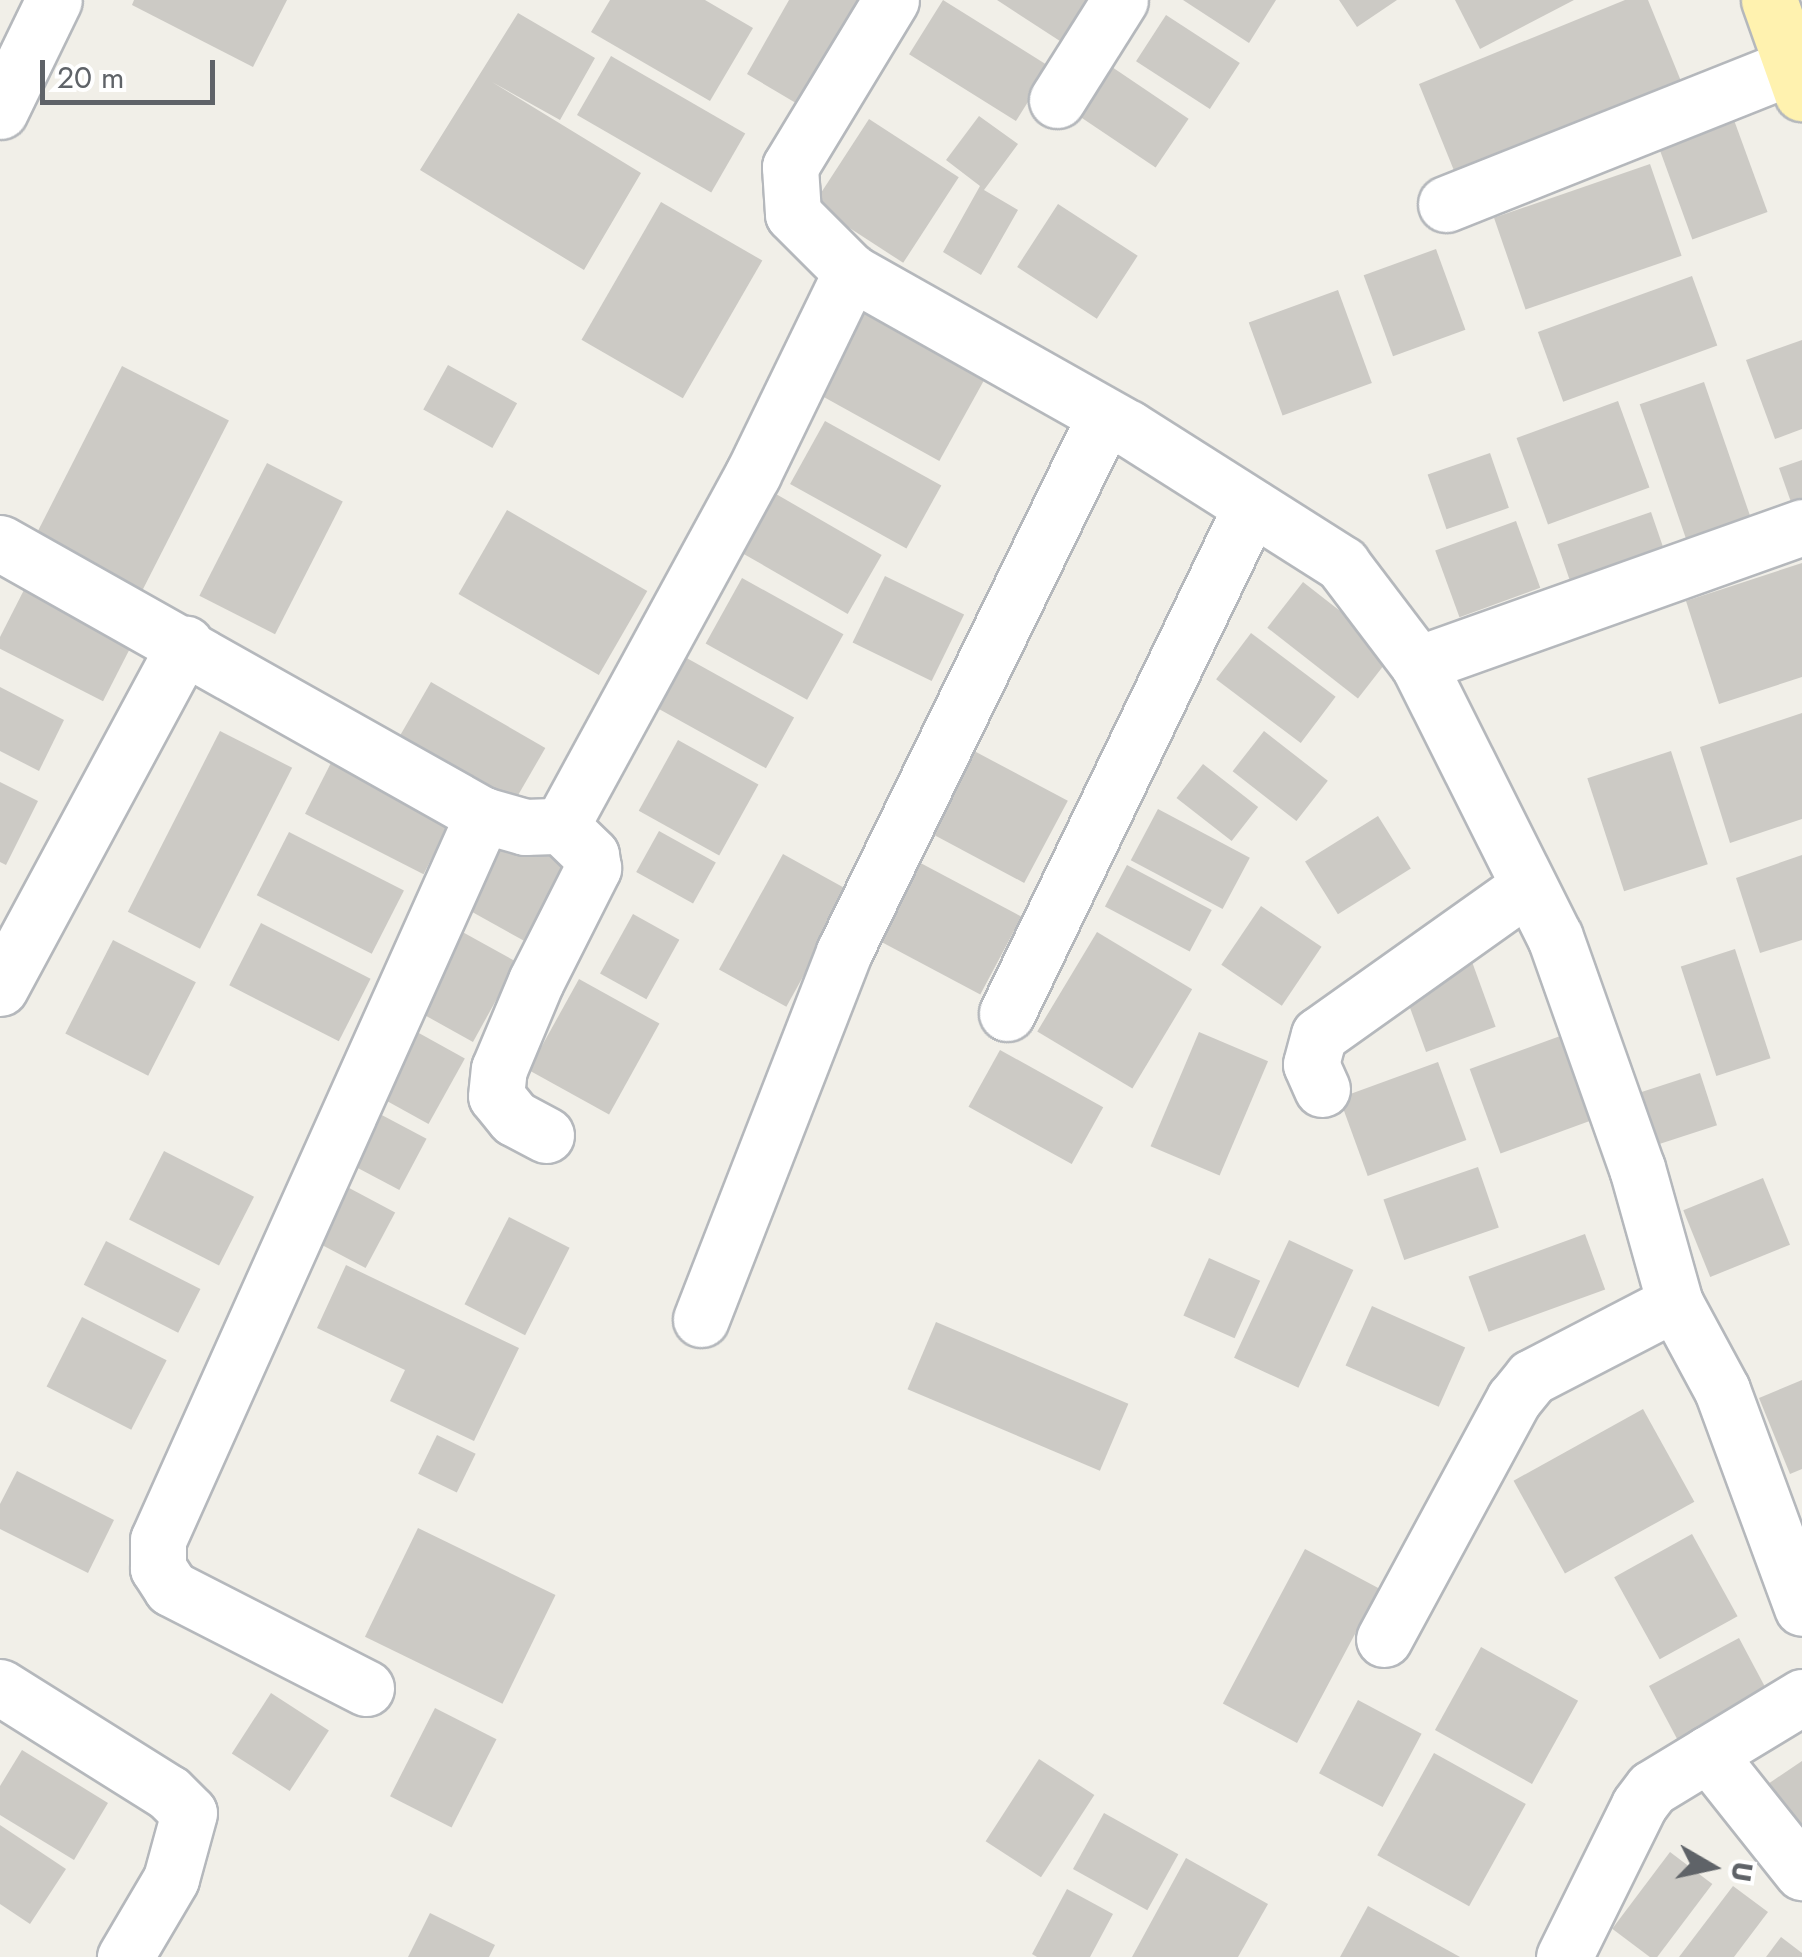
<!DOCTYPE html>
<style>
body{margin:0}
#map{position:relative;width:1802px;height:1957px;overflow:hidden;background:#f1efe8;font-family:Jost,sans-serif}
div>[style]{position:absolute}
.building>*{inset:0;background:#cccac5;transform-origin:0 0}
.roads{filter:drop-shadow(2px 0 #b5b8bc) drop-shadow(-2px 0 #b5b8bc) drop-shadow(0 2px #b5b8bc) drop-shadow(0 -2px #b5b8bc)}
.minor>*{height:55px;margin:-27.5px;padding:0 27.5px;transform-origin:27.5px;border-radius:27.5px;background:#fff}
.major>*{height:55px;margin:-27.5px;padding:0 27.5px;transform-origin:27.5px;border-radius:27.5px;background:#fff2af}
span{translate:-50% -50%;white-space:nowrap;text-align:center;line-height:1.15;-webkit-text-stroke:8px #fff;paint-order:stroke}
.north{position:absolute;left:1662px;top:1817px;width:100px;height:100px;-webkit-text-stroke:8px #fff;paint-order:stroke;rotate:99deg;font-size:28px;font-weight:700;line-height:40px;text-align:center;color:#5f6368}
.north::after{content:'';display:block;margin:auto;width:35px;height:45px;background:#5f6368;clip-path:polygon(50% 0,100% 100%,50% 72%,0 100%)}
.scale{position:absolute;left:40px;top:60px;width:175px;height:45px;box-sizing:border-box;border:5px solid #5f6368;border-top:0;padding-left:12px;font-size:30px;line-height:35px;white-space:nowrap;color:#5f6368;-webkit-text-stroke:8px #fff;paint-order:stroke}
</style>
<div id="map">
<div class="building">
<i style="clip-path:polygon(134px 0,287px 0,253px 67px,132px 5px)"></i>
<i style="clip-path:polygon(610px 0,705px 0,753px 28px,710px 101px,591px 32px)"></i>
<i style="clip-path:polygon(789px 0,869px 0,806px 109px,747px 74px)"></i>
<i style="left:943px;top:0;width:126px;height:64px;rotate:32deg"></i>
<i style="clip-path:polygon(997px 0,1091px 0,1063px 43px)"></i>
<i style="clip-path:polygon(1183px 0,1276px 0,1249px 43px)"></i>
<i style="clip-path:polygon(1339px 0,1397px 0,1357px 27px)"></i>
<i style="clip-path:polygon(1455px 0,1574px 0,1480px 49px)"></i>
<i style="clip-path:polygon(1625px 0,1648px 0,1683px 86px,1457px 178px,1419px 84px)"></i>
<i style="clip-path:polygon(518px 13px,595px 58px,560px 120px,492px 82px,641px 173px,584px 270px,420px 170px)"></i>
<i style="left:1166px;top:15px;width:88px;height:55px;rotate:33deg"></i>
<i style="left:611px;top:56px;width:155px;height:68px;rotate:30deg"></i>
<i style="left:1109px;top:65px;width:96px;height:59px;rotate:34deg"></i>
<i style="clip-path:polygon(979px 116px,1018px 144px,984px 190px,1018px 210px,981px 275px,943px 252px,980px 186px,946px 160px)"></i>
<i style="left:869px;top:119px;width:107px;height:102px;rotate:33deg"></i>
<i style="left:1734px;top:120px;width:98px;height:80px;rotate:70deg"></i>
<i style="left:1650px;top:164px;width:97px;height:165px;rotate:71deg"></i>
<i style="left:661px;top:202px;width:117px;height:159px;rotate:30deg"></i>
<i style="left:1058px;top:204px;width:95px;height:75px;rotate:33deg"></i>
<i style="left:1436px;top:249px;width:86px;height:77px;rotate:70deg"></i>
<i style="left:1692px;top:276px;width:74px;height:164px;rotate:70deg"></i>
<i style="left:1338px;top:290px;width:99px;height:95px;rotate:70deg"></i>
<i style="left:860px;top:305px;width:145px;height:98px;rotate:29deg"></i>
<i style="clip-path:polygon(1802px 340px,1802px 429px,1775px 439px,1746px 360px)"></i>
<i style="left:448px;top:365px;width:79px;height:51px;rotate:29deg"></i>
<i style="left:122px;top:366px;width:120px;height:197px;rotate:27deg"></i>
<i style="left:1704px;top:382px;width:151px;height:68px;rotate:71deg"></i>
<i style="left:1618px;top:401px;width:92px;height:108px;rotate:70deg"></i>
<i style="left:825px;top:421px;width:133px;height:72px;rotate:29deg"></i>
<i style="left:1490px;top:453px;width:58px;height:66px;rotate:71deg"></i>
<i style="clip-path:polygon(1802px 460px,1802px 498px,1791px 502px,1779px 468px)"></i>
<i style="left:267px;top:463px;width:85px;height:149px;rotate:27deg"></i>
<i style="left:776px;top:494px;width:122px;height:68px;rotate:30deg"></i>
<i style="left:507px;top:510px;width:162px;height:97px;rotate:30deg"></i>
<i style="left:1651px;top:512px;width:49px;height:99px;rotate:71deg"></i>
<i style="left:1516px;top:521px;width:71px;height:86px;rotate:70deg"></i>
<i style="clip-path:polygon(1802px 563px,1802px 677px,1719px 704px,1686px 601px)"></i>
<i style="left:885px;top:576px;width:88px;height:74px;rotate:26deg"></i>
<i style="left:742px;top:578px;width:116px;height:75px;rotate:29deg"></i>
<i style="left:1303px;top:582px;width:115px;height:58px;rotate:38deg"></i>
<i style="left:27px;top:584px;width:121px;height:70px;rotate:27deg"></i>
<i style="left:1251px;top:633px;width:106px;height:58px;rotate:37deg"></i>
<i style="left:683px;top:656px;width:127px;height:58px;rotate:29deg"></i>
<i style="left:431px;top:682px;width:132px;height:74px;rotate:30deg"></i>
<i style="clip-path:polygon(0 687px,64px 720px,39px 771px,0 751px)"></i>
<i style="clip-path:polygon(1802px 713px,1802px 819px,1730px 843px,1700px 747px)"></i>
<i style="left:220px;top:731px;width:81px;height:203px;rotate:27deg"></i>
<i style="left:1264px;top:731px;width:81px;height:51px;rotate:38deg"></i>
<i style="left:678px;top:740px;width:92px;height:81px;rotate:29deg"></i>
<i style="left:961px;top:744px;width:121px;height:93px;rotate:28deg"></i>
<i style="left:1671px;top:751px;width:119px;height:88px;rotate:72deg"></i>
<i style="left:335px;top:755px;width:133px;height:66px;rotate:27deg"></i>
<i style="left:1203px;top:764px;width:70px;height:43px;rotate:38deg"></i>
<i style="clip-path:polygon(0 782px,38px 801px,6px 865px,0 862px)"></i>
<i style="left:1158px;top:809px;width:104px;height:58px;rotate:28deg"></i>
<i style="left:1378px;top:816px;width:62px;height:86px;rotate:58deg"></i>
<i style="left:507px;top:825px;width:71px;height:93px;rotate:29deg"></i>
<i style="left:659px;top:831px;width:65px;height:47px;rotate:29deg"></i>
<i style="left:289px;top:832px;width:129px;height:71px;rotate:27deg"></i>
<i style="left:783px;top:854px;width:77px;height:132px;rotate:29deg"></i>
<i style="clip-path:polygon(1802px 855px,1802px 940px,1760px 953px,1736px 878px)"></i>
<i style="left:913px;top:859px;width:123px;height:88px;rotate:28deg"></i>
<i style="left:1127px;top:865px;width:96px;height:47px;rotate:28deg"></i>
<i style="left:1261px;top:906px;width:73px;height:71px;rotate:34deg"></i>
<i style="left:633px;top:914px;width:53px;height:68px;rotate:29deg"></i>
<i style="left:261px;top:923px;width:123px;height:70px;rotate:27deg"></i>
<i style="left:448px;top:924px;width:79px;height:91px;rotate:29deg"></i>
<i style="left:1097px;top:932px;width:111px;height:116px;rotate:31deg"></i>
<i style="left:113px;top:940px;width:93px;height:105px;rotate:27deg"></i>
<i style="left:1735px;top:949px;width:115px;height:57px;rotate:72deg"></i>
<i style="left:1471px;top:959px;width:72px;height:74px;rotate:70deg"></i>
<i style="left:579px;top:979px;width:92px;height:104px;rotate:29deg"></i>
<i style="left:408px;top:1027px;width:65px;height:75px;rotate:29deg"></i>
<i style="left:1574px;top:1031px;width:90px;height:111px;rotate:70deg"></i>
<i style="left:1199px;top:1032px;width:75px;height:124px;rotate:23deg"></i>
<i style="left:1000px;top:1050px;width:118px;height:65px;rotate:29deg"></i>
<i style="left:1438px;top:1062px;width:83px;height:105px;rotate:70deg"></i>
<i style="left:1700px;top:1073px;width:55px;height:63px;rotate:72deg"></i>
<i style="left:378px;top:1113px;width:55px;height:58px;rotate:28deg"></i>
<i style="left:164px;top:1151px;width:101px;height:77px;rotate:27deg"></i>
<i style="left:1478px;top:1167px;width:64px;height:100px;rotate:71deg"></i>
<i style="left:1763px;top:1178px;width:72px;height:86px;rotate:68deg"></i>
<i style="left:336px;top:1181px;width:67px;height:63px;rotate:28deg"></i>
<i style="left:509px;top:1217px;width:68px;height:98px;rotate:27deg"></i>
<i style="left:1585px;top:1234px;width:59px;height:124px;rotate:70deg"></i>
<i style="left:1289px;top:1240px;width:71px;height:130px;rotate:25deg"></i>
<i style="left:106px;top:1241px;width:106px;height:49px;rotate:27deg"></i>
<i style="left:1209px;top:1258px;width:56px;height:63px;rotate:24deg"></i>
<i style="clip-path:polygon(346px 1265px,519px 1348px,474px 1441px,390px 1401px,405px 1370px,317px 1328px)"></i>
<i style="left:1372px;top:1306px;width:102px;height:65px;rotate:24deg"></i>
<i style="left:82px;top:1317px;width:95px;height:78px;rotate:27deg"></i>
<i style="left:936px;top:1322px;width:209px;height:73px;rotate:23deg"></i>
<i style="clip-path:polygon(1802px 1380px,1802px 1469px,1790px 1474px,1759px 1398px)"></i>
<i style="left:1643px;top:1409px;width:106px;height:148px;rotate:61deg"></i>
<i style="left:437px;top:1435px;width:43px;height:43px;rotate:26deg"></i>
<i style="clip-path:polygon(17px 1471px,114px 1520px,88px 1573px,0 1529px,0 1504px)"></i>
<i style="left:418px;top:1528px;width:153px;height:121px;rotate:26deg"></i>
<i style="left:1692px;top:1534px;width:94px;height:89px;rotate:61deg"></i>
<i style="left:1305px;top:1549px;width:84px;height:175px;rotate:28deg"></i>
<i style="left:1739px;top:1638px;width:72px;height:102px;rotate:62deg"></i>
<i style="left:1481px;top:1647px;width:111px;height:95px;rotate:29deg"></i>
<i style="left:271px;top:1693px;width:69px;height:72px;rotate:33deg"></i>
<i style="left:1358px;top:1700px;width:72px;height:83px;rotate:28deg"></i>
<i style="left:435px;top:1708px;width:69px;height:99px;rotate:27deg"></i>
<i style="clip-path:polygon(22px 1750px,108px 1803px,74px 1860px,0 1815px,0 1786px)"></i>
<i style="left:1434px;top:1753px;width:105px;height:117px;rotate:29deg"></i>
<i style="left:1039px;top:1759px;width:66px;height:98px;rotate:33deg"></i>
<i style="clip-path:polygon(1802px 1761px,1802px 1852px,1762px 1788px)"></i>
<i style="left:1104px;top:1813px;width:85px;height:64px;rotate:29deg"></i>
<i style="clip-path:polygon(0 1825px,66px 1869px,30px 1924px,0 1904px)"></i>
<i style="left:1670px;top:1852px;width:53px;height:96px;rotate:37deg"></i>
<i style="clip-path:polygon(1186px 1858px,1268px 1904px,1238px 1957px,1132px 1957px)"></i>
<i style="clip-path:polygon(1733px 1886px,1768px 1912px,1734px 1957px,1679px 1957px)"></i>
<i style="clip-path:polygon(1067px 1889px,1113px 1914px,1090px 1957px,1037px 1957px,1032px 1954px)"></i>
<i style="clip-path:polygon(1368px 1906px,1460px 1957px,1340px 1957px)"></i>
<i style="clip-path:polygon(430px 1913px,495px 1945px,489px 1957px,408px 1957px)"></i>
<i style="clip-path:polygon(1781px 1937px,1802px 1953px,1802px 1957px,1766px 1957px)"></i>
</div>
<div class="roads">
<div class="minor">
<i style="left:891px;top:0;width:195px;rotate:121.2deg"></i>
<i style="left:790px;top:167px;width:47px;rotate:86.3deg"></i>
<i style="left:793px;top:214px;width:82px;rotate:45deg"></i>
<i style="left:851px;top:272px;width:318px;rotate:29.4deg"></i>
<i style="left:1128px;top:428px;width:254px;rotate:32.4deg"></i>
<i style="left:1342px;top:564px;width:126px;rotate:52.8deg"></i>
<i style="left:1418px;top:664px;width:305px;rotate:63.4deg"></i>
<i style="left:1555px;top:937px;width:245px;rotate:70.5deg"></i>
<i style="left:1637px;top:1168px;width:140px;rotate:74.3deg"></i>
<i style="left:1675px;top:1303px;width:99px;rotate:61.6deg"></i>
<i style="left:1722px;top:1390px;width:232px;rotate:69.8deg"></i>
<i style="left:1057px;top:100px;width:118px;rotate:-57.8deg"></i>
<i style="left:0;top:111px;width:123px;rotate:-64.1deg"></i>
<i style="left:1446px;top:204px;width:373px;rotate:-21.7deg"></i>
<i style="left:0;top:543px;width:554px;rotate:29.39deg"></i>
<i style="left:483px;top:815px;width:44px;rotate:15.9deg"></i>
<i style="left:525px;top:827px;width:36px;rotate:-2deg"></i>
<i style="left:1418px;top:664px;width:408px;rotate:-19.6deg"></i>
<i style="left:561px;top:826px;width:401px;rotate:-61.4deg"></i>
<i style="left:753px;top:474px;width:225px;rotate:-64.1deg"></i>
<i style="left:0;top:988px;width:391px;rotate:-61.7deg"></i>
<i style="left:1007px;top:1013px;width:562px;rotate:-64.26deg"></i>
<i style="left:1322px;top:1089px;width:27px;rotate:-114deg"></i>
<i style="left:1311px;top:1064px;width:30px;rotate:-75deg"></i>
<i style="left:1319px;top:1035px;width:257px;rotate:-35.4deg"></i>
<i style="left:546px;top:1135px;width:36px;rotate:-152deg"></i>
<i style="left:514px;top:1118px;width:28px;rotate:-129deg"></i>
<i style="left:496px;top:1096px;width:27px;rotate:-84deg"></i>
<i style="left:499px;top:1069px;width:95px;rotate:-67.2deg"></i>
<i style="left:536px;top:981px;width:127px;rotate:-63.2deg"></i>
<i style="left:593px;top:868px;width:13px;rotate:-99deg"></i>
<i style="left:591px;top:855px;width:42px;rotate:-136deg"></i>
<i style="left:701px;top:1319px;width:394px;rotate:-68.7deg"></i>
<i style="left:844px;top:952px;width:596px;rotate:-64.04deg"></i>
<i style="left:1384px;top:1639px;width:273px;rotate:-61.6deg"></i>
<i style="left:1514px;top:1399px;width:28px;rotate:-51deg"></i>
<i style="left:1532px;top:1377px;width:161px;rotate:-27.4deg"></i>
<i style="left:0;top:1687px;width:199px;rotate:32.1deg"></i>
<i style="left:169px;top:1793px;width:28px;rotate:45deg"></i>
<i style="left:189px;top:1813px;width:68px;rotate:105.3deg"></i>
<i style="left:171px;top:1879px;width:91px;rotate:120.5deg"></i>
<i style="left:366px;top:1688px;width:219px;rotate:-152.9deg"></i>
<i style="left:171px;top:1588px;width:24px;rotate:-123deg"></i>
<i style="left:158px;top:1568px;width:28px;rotate:-90deg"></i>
<i style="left:158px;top:1540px;width:795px;rotate:-65.85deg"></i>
<i style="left:1708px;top:1754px;width:110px;rotate:-31.2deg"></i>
<i style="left:1564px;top:1957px;width:169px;rotate:-63.7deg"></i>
<i style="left:1639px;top:1805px;width:21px;rotate:-53deg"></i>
<i style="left:1652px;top:1788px;width:66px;rotate:-31.3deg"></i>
<i style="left:1708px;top:1754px;width:151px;rotate:51.5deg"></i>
</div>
<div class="major">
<i style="left:1769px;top:0;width:99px;rotate:70.5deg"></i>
</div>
</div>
<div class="north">U</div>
<div class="scale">20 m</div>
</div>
